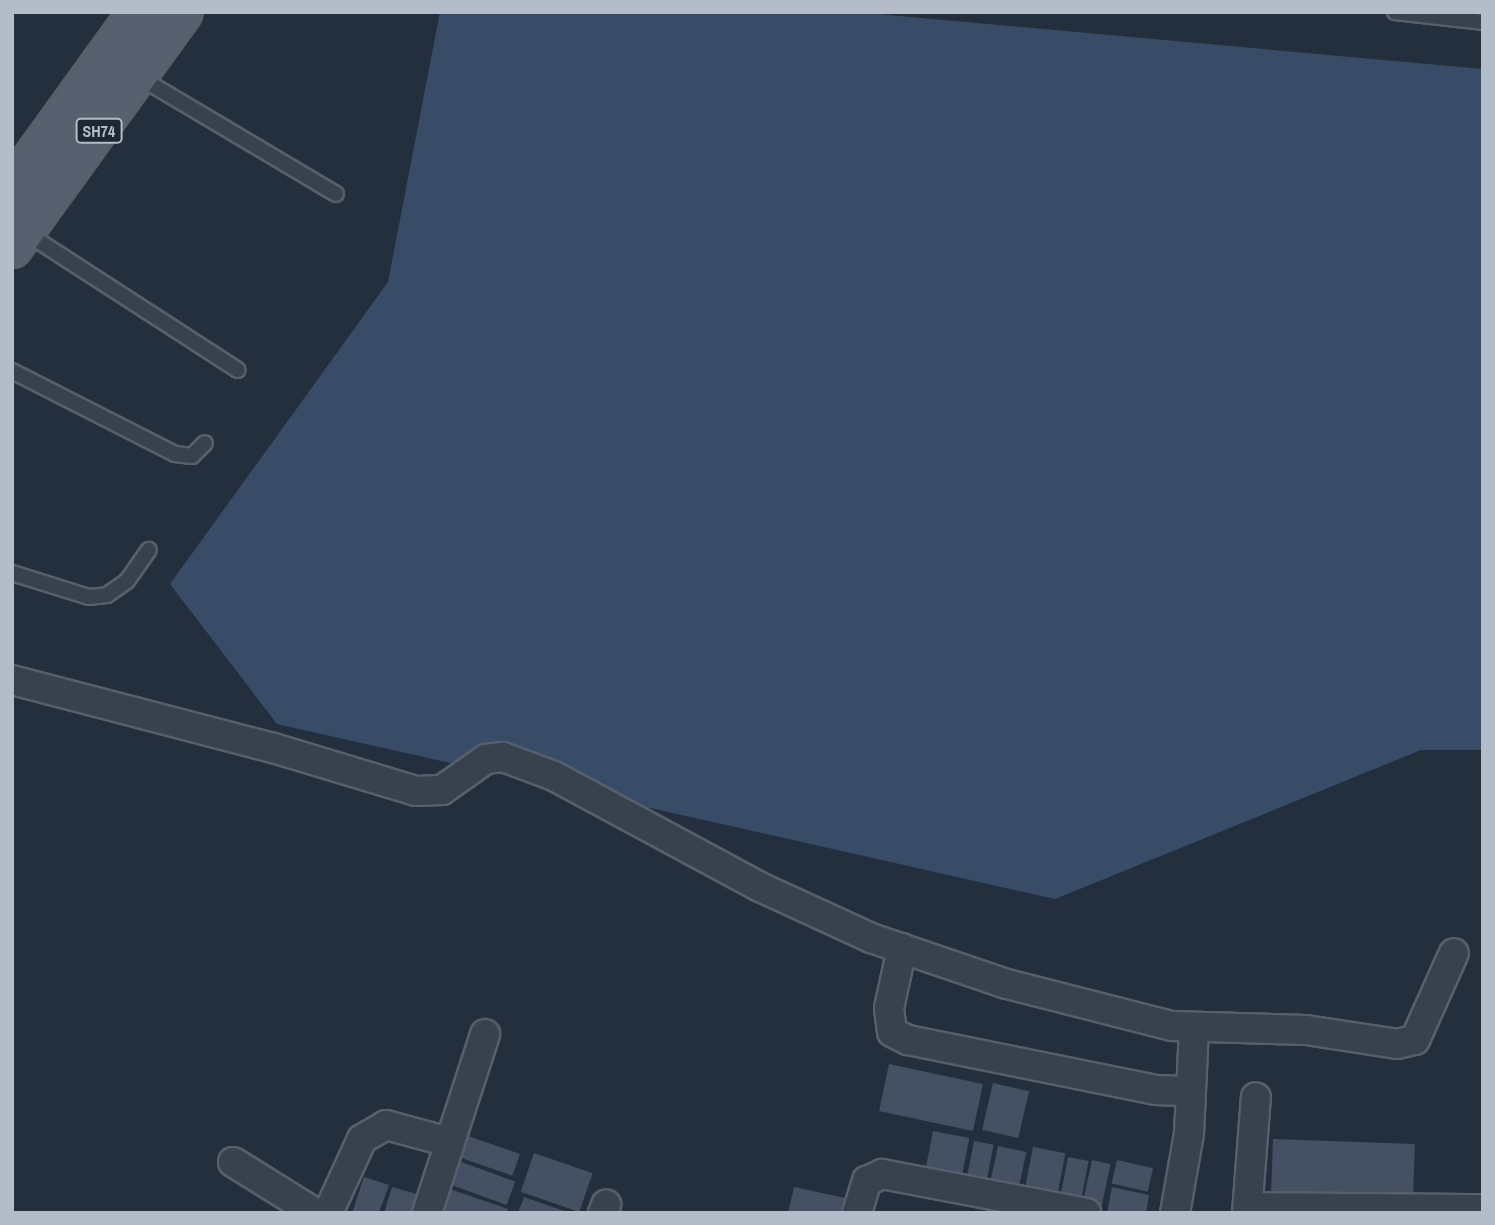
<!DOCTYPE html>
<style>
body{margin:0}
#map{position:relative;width:1495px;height:1225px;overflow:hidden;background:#242f3e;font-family:"Archivo Narrow",sans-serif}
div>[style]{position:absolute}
.water>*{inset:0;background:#394c67}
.building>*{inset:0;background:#455162;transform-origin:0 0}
.roads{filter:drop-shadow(2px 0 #565f6c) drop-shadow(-2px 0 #565f6c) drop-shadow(0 2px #565f6c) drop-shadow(0 -2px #565f6c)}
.lane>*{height:14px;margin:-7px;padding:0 7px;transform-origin:7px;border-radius:7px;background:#38414e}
.street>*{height:28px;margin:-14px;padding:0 14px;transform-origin:14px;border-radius:14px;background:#38414e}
.primary>*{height:38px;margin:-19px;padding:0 19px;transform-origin:19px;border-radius:19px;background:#56606e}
span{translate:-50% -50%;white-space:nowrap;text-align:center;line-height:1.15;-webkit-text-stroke:5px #1d2633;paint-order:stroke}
.shield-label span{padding:2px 5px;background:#1d2633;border:2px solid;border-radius:5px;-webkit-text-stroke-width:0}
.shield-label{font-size:16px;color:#b4bcc9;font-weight:700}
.frame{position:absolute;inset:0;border:14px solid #b4bcc9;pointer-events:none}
</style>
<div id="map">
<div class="water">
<i style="clip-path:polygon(440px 12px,855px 12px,1483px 69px,1483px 750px,1421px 750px,1055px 899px,277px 724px,170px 584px,388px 282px)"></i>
</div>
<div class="building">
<i style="left:889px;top:1064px;width:96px;height:48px;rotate:12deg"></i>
<i style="left:993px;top:1083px;width:37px;height:48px;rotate:13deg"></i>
<i style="left:933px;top:1131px;width:37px;height:46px;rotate:11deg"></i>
<i style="left:465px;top:1135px;width:58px;height:23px;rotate:19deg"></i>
<i style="left:1273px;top:1139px;width:142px;height:56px;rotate:2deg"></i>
<i style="left:974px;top:1141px;width:20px;height:44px;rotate:11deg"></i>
<i style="left:998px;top:1146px;width:29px;height:42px;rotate:12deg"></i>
<i style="left:1033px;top:1147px;width:33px;height:49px;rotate:11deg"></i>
<i style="left:534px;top:1153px;width:62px;height:41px;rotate:19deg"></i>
<i style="left:1068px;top:1157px;width:21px;height:46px;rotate:11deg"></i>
<i style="left:456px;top:1160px;width:63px;height:25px;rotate:20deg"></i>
<i style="left:1092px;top:1160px;width:19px;height:46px;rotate:12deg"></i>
<i style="left:1117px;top:1160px;width:37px;height:24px;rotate:13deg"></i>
<i style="clip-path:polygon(364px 1177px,389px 1185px,379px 1213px,352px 1213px)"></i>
<i style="clip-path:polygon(392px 1187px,417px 1194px,412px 1213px,384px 1213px)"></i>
<i style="clip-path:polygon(794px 1187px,850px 1199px,847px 1213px,788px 1213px)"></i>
<i style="clip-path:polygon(1112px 1187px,1149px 1195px,1146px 1213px,1107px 1213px)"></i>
<i style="clip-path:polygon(447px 1188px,508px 1209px,507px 1213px,438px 1213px)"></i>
<i style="clip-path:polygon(524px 1197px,567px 1212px,567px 1213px,518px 1213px)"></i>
</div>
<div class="roads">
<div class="lane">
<i style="left:1395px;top:12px;width:89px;rotate:6.5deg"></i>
<i style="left:139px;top:77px;width:229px;rotate:30.7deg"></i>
<i style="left:26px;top:233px;width:252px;rotate:32.9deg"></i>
<i style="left:12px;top:371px;width:183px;rotate:27deg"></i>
<i style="left:175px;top:454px;width:17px;rotate:7deg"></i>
<i style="left:192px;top:456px;width:18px;rotate:-45deg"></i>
<i style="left:12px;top:573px;width:81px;rotate:17.3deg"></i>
<i style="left:89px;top:597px;width:18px;rotate:-6deg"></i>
<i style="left:107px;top:595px;width:24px;rotate:-35deg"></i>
<i style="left:127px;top:581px;width:38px;rotate:-55deg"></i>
</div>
<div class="street">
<i style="left:12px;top:680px;width:267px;rotate:14.6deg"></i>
<i style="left:270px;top:747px;width:152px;rotate:16.8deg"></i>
<i style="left:416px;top:791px;width:26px;rotate:-2deg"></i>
<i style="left:442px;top:790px;width:54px;rotate:-35.2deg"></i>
<i style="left:486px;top:759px;width:17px;rotate:-7deg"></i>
<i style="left:503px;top:757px;width:54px;rotate:20.4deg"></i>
<i style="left:554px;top:776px;width:234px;rotate:28.3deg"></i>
<i style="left:760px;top:887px;width:122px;rotate:24.7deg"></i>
<i style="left:871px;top:938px;width:144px;rotate:18.7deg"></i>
<i style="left:1007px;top:984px;width:170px;rotate:14.3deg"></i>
<i style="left:1172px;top:1026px;width:134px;rotate:1.7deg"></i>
<i style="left:1306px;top:1030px;width:92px;rotate:8.7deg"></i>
<i style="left:1397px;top:1044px;width:18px;rotate:-13deg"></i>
<i style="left:1415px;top:1040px;width:95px;rotate:-65.9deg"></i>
<i style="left:902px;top:948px;width:61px;rotate:102.2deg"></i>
<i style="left:889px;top:1008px;width:24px;rotate:83deg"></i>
<i style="left:892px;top:1032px;width:18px;rotate:27deg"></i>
<i style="left:908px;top:1040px;width:253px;rotate:11.4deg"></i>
<i style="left:1156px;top:1090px;width:33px;rotate:2deg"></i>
<i style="left:233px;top:1162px;width:97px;rotate:31.9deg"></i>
<i style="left:1248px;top:1207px;width:235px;rotate:0.5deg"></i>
<i style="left:328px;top:1213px;width:81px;rotate:-65.3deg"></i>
<i style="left:362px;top:1139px;width:28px;rotate:-30deg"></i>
<i style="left:386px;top:1125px;width:65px;rotate:15.1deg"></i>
<i style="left:427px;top:1213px;width:188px;rotate:-72deg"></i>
<i style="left:603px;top:1213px;width:9px;rotate:-69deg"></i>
<i style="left:857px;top:1213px;width:34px;rotate:-73deg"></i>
<i style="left:867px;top:1181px;width:17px;rotate:-25deg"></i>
<i style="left:882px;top:1174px;width:208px;rotate:10.8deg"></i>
<i style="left:1175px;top:1213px;width:80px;rotate:-80deg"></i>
<i style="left:1189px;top:1134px;width:106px;rotate:-87.3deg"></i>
<i style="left:1247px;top:1213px;width:116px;rotate:-85.6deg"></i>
</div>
<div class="primary">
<i style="left:12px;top:187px;width:216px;rotate:-54.2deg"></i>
<i style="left:12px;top:248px;width:291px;rotate:-54.1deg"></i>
</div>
</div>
<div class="shield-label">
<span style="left:99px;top:131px">SH74</span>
</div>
<div class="frame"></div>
</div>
